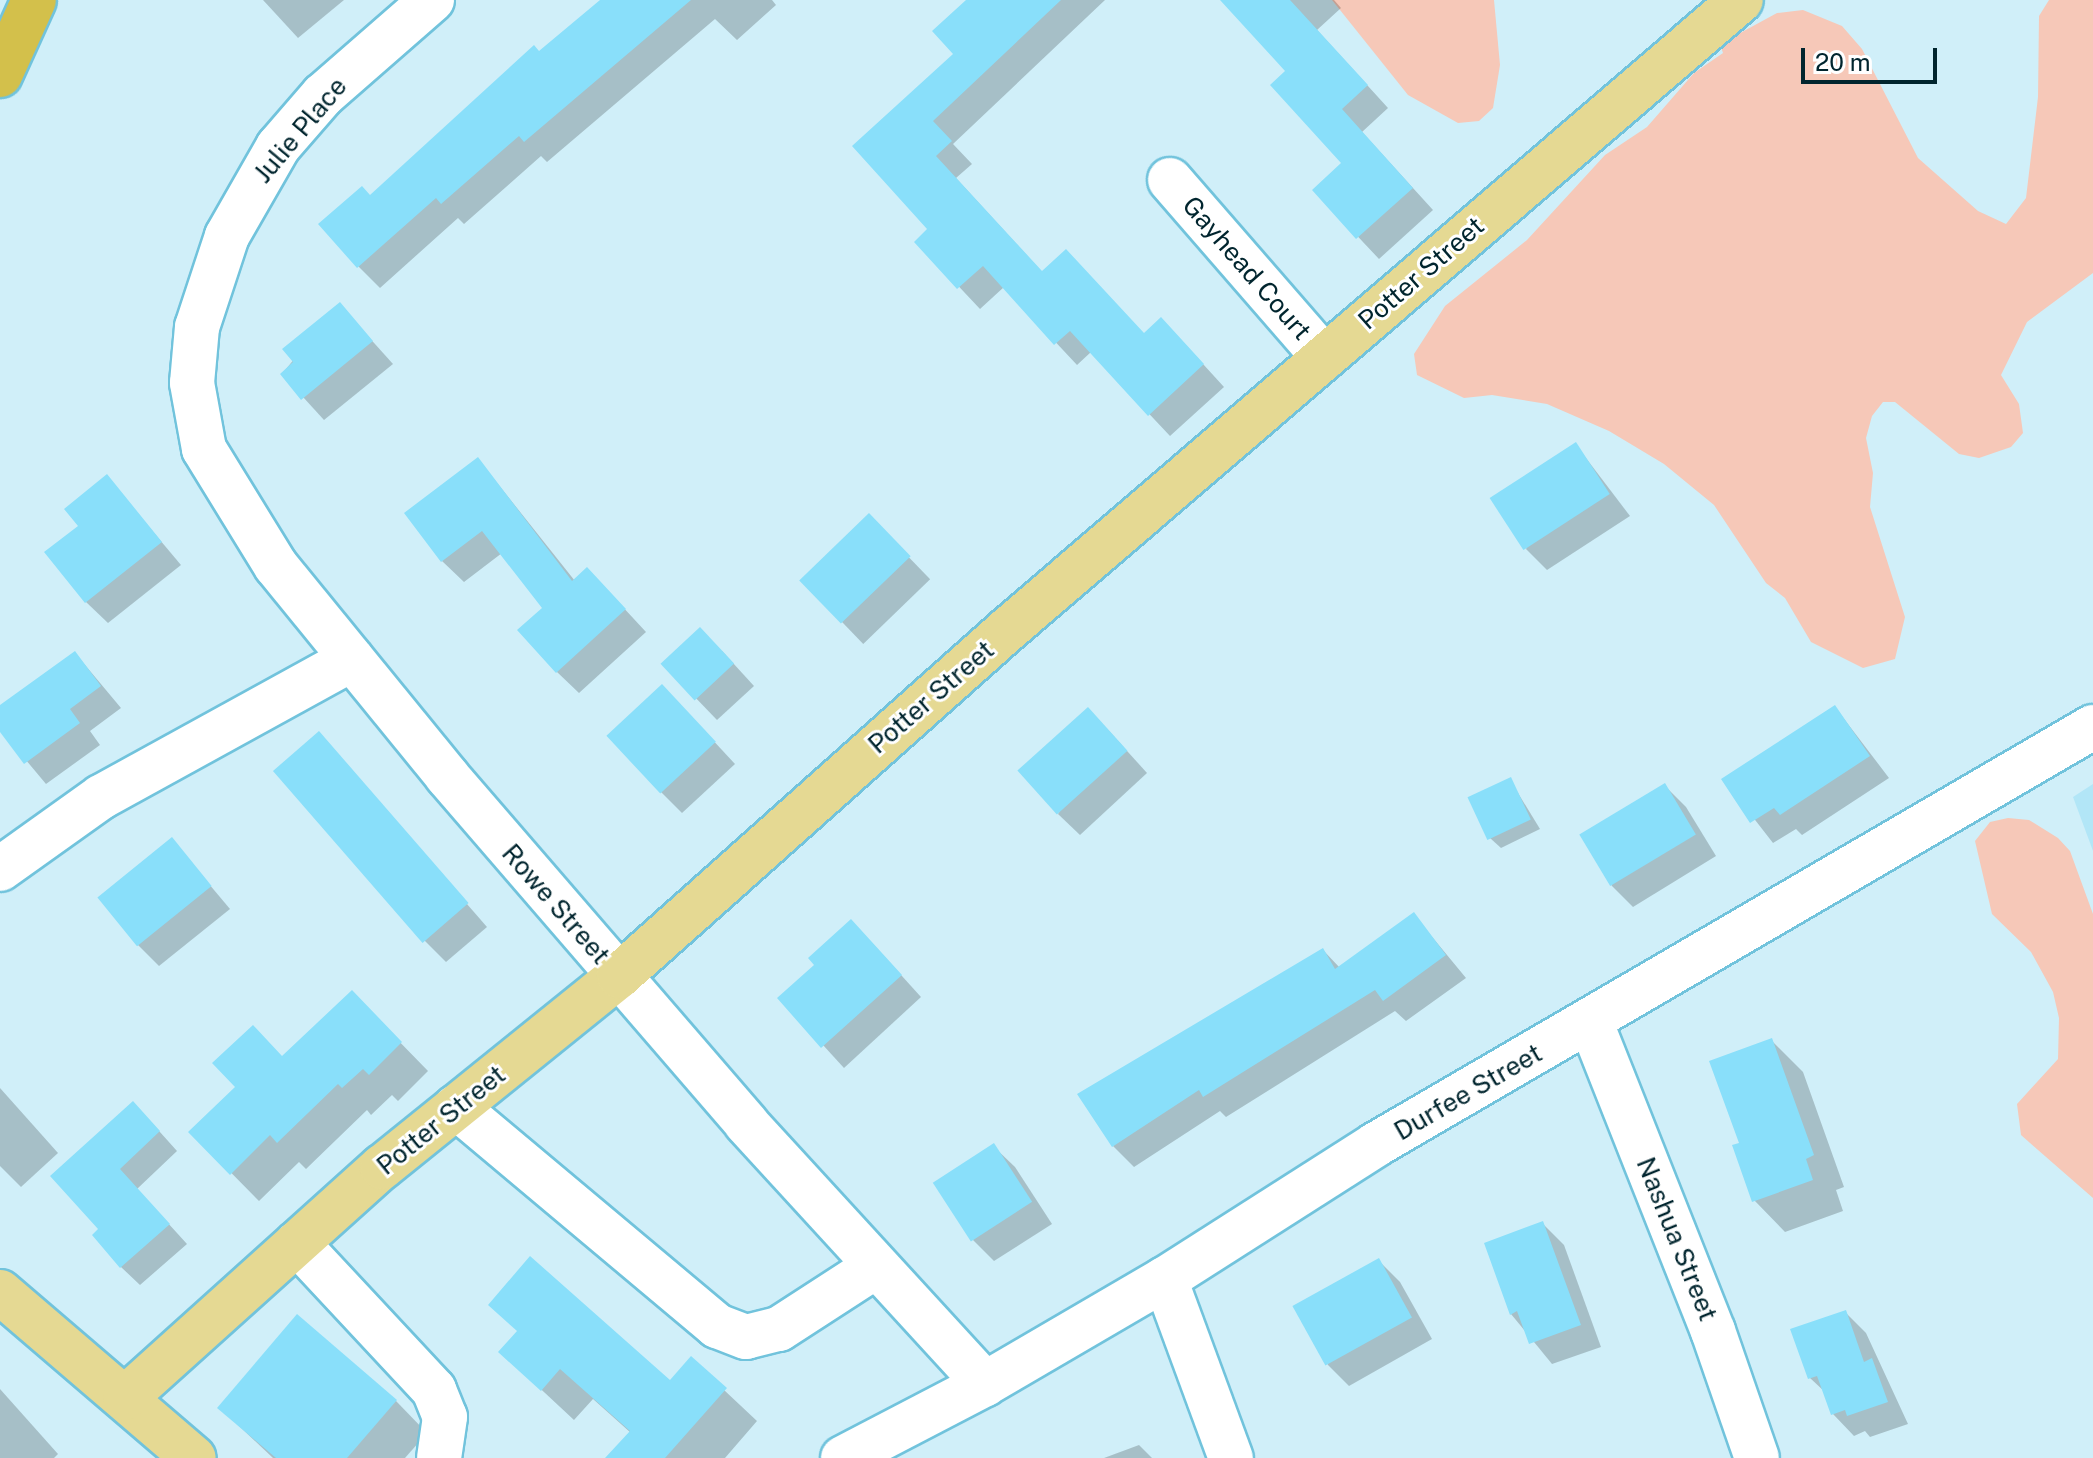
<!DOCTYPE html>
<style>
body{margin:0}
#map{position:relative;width:2093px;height:1458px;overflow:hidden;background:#d0eff9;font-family:"Public Sans",sans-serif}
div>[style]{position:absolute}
.built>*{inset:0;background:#b2e6f7}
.green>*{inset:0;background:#f6c8b8}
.shadow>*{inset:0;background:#0003;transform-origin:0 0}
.building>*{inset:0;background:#89dffa;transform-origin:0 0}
.roads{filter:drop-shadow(2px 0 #71c3dc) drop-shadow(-2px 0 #71c3dc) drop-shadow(0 2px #71c3dc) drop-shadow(0 -2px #71c3dc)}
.minor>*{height:44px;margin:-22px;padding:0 22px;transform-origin:22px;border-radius:22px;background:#fff}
.major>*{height:44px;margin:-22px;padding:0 22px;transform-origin:22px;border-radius:22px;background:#e5d993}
.highway>*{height:44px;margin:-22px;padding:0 22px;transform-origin:22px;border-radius:22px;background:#d3c04b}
span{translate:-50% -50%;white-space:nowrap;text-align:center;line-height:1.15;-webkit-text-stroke:6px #fff;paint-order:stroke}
.street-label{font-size:26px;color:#01252e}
.scale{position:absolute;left:1801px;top:48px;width:136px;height:36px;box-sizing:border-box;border:4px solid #01252e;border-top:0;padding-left:10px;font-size:24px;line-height:28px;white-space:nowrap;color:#01252e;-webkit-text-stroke:6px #fff;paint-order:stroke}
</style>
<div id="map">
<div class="built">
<i style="clip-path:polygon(2093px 784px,2093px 851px,2073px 797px)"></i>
</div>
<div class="green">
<i style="clip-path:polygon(1332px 0,1494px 0,1500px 65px,1493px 108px,1479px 121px,1458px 123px,1408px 95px)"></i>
<i style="clip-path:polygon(2049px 0,2093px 0,2093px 273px,2027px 322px,2001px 375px,2019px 404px,2023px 433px,2011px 447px,1979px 458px,1959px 454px,1895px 402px,1883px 402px,1872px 416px,1866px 438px,1873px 473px,1870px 507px,1905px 617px,1895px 659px,1863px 668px,1811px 642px,1785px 598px,1766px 583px,1714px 505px,1664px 464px,1609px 431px,1547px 404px,1492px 395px,1464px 398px,1417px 375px,1414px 354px,1445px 306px,1527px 240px,1605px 155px,1647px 127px,1694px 73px,1723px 53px,1721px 47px,1731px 38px,1777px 13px,1803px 10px,1842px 26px,1862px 49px,1918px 158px,1978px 211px,2006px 224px,2026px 198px,2038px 97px,2039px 16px)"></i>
<i style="clip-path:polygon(2008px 818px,2029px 820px,2058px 838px,2070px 851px,2093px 914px,2093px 1198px,2021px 1135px,2017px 1104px,2058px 1059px,2059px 1018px,2053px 992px,2031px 952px,1992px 914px,1975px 841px,1990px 822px)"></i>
</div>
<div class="shadow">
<i style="clip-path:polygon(263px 0,344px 0,298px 38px)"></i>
<i style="clip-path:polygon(604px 0,772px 0,776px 5px,737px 40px,715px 19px,547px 162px,541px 156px,464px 224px,458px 218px,380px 288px,358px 266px,371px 197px)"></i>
<i style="clip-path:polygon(969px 0,1105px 0,953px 144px,972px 164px,956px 178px,1043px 273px,1145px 335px,1182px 341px,1224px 387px,1170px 436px,1091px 352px,1077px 365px,1004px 287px,980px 309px,917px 242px,930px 230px,854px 146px,956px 54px)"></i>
<i style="clip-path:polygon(1221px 0,1334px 0,1341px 8px,1317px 30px,1388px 108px,1362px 132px,1433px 210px,1379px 259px,1314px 190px,1344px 163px,1288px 71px)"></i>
<i style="clip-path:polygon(339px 304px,393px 364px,324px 420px,282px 374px)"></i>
<i style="clip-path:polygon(1576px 445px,1630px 516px,1547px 570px,1526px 549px)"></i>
<i style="clip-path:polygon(478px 459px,575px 581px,608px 591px,646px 632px,579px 693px,557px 672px,544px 608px,502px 553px,464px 582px,442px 561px)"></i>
<i style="clip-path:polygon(107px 477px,181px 565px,108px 623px,86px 602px,80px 526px)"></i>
<i style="left:869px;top:516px;width:88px;height:93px;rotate:46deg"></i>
<i style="clip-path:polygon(722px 651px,754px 686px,717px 720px,664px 665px)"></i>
<i style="clip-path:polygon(75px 653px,121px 708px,90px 731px,100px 745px,46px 784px,0 729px,0 708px)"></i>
<i style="clip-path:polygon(1835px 707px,1889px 778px,1802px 835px,1796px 829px,1773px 843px,1724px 780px)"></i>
<i style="clip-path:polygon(683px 708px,735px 764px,682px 813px,661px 792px)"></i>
<i style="clip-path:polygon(1109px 731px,1147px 773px,1080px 835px,1058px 814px)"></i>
<i style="clip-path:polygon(319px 734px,487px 927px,446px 962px,424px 940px)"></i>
<i style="clip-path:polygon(1510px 780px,1540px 829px,1501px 848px,1490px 838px)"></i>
<i style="clip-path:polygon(1665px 786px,1686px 807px,1716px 856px,1633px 907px,1612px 886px,1582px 837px)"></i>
<i style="clip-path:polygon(172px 840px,230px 909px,159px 966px,137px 944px)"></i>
<i style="clip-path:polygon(1414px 915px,1466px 978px,1406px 1021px,1395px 1011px,1226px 1117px,1220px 1111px,1134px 1167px,1113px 1146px,1323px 950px,1340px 968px)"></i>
<i style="clip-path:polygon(872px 943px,921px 997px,844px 1068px,780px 998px)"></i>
<i style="clip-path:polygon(351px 992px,428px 1071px,398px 1101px,392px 1095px,371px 1115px,367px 1110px,306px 1169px,299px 1162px,259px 1201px,191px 1132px,283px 1058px)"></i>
<i style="clip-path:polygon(1771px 1040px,1803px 1072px,1844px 1187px,1836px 1190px,1843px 1211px,1785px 1232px,1754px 1200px,1741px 1144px)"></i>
<i style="clip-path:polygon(0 1088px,58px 1153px,21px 1187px,0 1166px)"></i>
<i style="clip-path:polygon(151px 1122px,177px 1151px,137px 1189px,187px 1244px,140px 1285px,121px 1267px,101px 1229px,53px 1176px)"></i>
<i style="clip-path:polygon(993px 1146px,1015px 1167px,1052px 1224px,994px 1261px,973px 1240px)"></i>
<i style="clip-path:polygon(1542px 1223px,1564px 1245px,1601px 1347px,1552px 1364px,1511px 1314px)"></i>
<i style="clip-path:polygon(1379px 1261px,1400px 1282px,1432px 1339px,1349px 1386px,1328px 1365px,1296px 1308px)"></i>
<i style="clip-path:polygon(1845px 1312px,1866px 1333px,1908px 1424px,1870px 1437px,1865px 1431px,1854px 1436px,1833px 1414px,1825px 1392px,1810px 1378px)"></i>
<i style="clip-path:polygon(501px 1352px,670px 1382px,691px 1359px,757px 1421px,725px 1458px,630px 1458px,631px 1433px,593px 1399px,574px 1420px)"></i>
<i style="clip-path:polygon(0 1389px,58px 1454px,54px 1458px,0 1458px)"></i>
<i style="clip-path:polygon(396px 1401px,427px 1433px,405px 1458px,273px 1458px,220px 1408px)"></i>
<i style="clip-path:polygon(1139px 1445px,1152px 1458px,1104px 1458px)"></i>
</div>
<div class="building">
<i style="clip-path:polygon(600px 0,691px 0,524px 142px,519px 136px,441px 204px,436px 198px,357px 268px,318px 224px,362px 186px,370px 195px,534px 45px,539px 51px)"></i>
<i style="clip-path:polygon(966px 0,1061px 0,933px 121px,952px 141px,936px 156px,1042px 271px,1066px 249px,1144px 333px,1161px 317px,1204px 364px,1148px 416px,1070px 331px,1054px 345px,983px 266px,957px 289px,914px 242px,927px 229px,852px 146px,953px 54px,932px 31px)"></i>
<i style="clip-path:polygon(1220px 0,1290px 0,1368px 85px,1342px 109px,1413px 188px,1356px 239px,1312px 190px,1341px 163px,1270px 85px,1285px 71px)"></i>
<i style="clip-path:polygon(340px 302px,373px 341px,301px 400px,280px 374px,293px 362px,282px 349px)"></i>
<i style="left:1576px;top:442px;width:62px;height:103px;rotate:57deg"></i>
<i style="clip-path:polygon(478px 457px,572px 581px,587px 567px,626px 609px,556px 673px,517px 630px,542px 608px,482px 531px,441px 562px,404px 513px)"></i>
<i style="clip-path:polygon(107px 474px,162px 542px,85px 603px,44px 552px,78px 526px,64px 509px)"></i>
<i style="left:869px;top:513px;width:60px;height:97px;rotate:46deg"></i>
<i style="left:700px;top:627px;width:50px;height:54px;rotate:47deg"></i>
<i style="clip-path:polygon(75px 651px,101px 686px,70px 709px,80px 723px,24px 764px,0 732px,0 705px)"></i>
<i style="left:662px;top:684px;width:79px;height:76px;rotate:47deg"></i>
<i style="clip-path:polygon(1835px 705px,1870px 756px,1780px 815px,1774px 808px,1750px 823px,1721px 779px)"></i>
<i style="left:1088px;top:707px;width:59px;height:95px;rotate:48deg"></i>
<i style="left:319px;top:731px;width:228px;height:61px;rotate:49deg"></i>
<i style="left:1511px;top:777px;width:47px;height:48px;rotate:65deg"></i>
<i style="left:1665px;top:783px;width:60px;height:100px;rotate:59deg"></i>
<i style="left:172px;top:837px;width:63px;height:96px;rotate:51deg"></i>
<i style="clip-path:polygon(1414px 912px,1446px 955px,1383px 1001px,1375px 990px,1203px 1097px,1199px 1090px,1112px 1147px,1077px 1094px,1323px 948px,1335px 969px)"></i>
<i style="clip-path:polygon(851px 919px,902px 975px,821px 1048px,777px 998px,814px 965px,808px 958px)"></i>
<i style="clip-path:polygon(352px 990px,402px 1042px,369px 1075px,363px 1069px,342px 1088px,338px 1084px,277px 1143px,270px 1135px,230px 1175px,188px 1132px,235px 1087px,212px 1063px,253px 1025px,282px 1056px)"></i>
<i style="clip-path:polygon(1772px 1038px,1814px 1155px,1806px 1159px,1813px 1180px,1752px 1202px,1732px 1145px,1739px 1143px,1709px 1061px)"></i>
<i style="clip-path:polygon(133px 1101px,160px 1131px,120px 1169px,170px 1224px,120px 1268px,92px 1235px,98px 1229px,50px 1176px)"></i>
<i style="left:994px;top:1143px;width:70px;height:73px;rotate:57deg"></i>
<i style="clip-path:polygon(1543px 1221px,1581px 1325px,1529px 1344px,1517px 1311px,1510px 1315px,1484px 1243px)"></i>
<i style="clip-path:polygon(530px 1256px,670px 1380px,691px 1356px,727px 1388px,665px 1458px,605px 1458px,630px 1431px,560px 1369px,541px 1391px,498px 1352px,517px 1331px,488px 1305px)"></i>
<i style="left:1379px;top:1258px;width:68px;height:99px;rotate:61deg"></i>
<i style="clip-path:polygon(1846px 1310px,1864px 1362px,1872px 1358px,1888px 1402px,1847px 1416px,1845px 1410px,1831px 1415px,1817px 1376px,1808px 1379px,1790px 1329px)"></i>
<i style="clip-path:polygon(297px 1314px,397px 1400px,347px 1458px,276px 1458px,217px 1408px)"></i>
</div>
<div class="roads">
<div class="minor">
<i style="left:432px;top:0;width:145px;rotate:138.9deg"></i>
<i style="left:323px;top:95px;width:69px;rotate:130.9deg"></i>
<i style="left:278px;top:147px;width:103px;rotate:119.8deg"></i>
<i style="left:227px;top:236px;width:96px;rotate:108.2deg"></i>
<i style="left:197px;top:327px;width:56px;rotate:95.1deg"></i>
<i style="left:192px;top:383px;width:67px;rotate:79.7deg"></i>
<i style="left:204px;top:449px;width:137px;rotate:58.4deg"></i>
<i style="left:276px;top:566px;width:271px;rotate:50.8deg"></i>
<i style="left:447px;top:776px;width:458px;rotate:49.2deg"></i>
<i style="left:746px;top:1123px;width:354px;rotate:47.5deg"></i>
<i style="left:1170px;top:180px;width:235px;rotate:49deg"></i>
<i style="left:0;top:869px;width:124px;rotate:-35.5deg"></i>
<i style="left:101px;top:797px;width:286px;rotate:-28.8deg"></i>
<i style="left:1591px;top:1023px;width:331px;rotate:68.4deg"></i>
<i style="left:1713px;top:1331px;width:134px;rotate:70.9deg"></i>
<i style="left:456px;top:1107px;width:341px;rotate:40deg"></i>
<i style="left:717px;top:1326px;width:31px;rotate:21deg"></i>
<i style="left:746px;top:1337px;width:34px;rotate:-14deg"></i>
<i style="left:779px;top:1329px;width:114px;rotate:-32.9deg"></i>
<i style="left:297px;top:1243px;width:201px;rotate:47deg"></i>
<i style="left:434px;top:1390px;width:29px;rotate:68deg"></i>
<i style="left:445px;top:1417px;width:41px;rotate:98.3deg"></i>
<i style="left:1165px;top:1279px;width:191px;rotate:69.8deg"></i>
<i style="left:843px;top:1458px;width:160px;rotate:-27.5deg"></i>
<i style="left:985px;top:1384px;width:208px;rotate:-30.3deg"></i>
<i style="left:1165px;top:1279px;width:249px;rotate:-32.5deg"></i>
<i style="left:1375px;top:1145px;width:831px;rotate:-30.21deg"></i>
</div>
<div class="major">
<i style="left:0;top:1292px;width:255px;rotate:40.6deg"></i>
<i style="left:125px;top:1398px;width:346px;rotate:-42deg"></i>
<i style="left:382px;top:1167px;width:304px;rotate:-38.9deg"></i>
<i style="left:619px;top:976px;width:520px;rotate:-41.73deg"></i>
<i style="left:1007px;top:630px;width:967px;rotate:-40.64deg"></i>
</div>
<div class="highway">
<i style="left:0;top:75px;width:82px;rotate:-65.6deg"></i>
</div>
</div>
<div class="street-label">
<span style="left:300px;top:130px;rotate:-50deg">Julie Place</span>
<span style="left:1247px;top:268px;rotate:49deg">Gayhead Court</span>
<span style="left:1421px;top:273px;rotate:-41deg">Potter Street</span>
<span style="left:931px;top:697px;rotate:-41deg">Potter Street</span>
<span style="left:556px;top:904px;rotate:49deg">Rowe Street</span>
<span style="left:1468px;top:1092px;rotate:-30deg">Durfee Street</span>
<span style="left:441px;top:1120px;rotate:-39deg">Potter Street</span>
<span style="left:1677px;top:1239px;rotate:68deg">Nashua Street</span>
</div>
<div class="scale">20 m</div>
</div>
